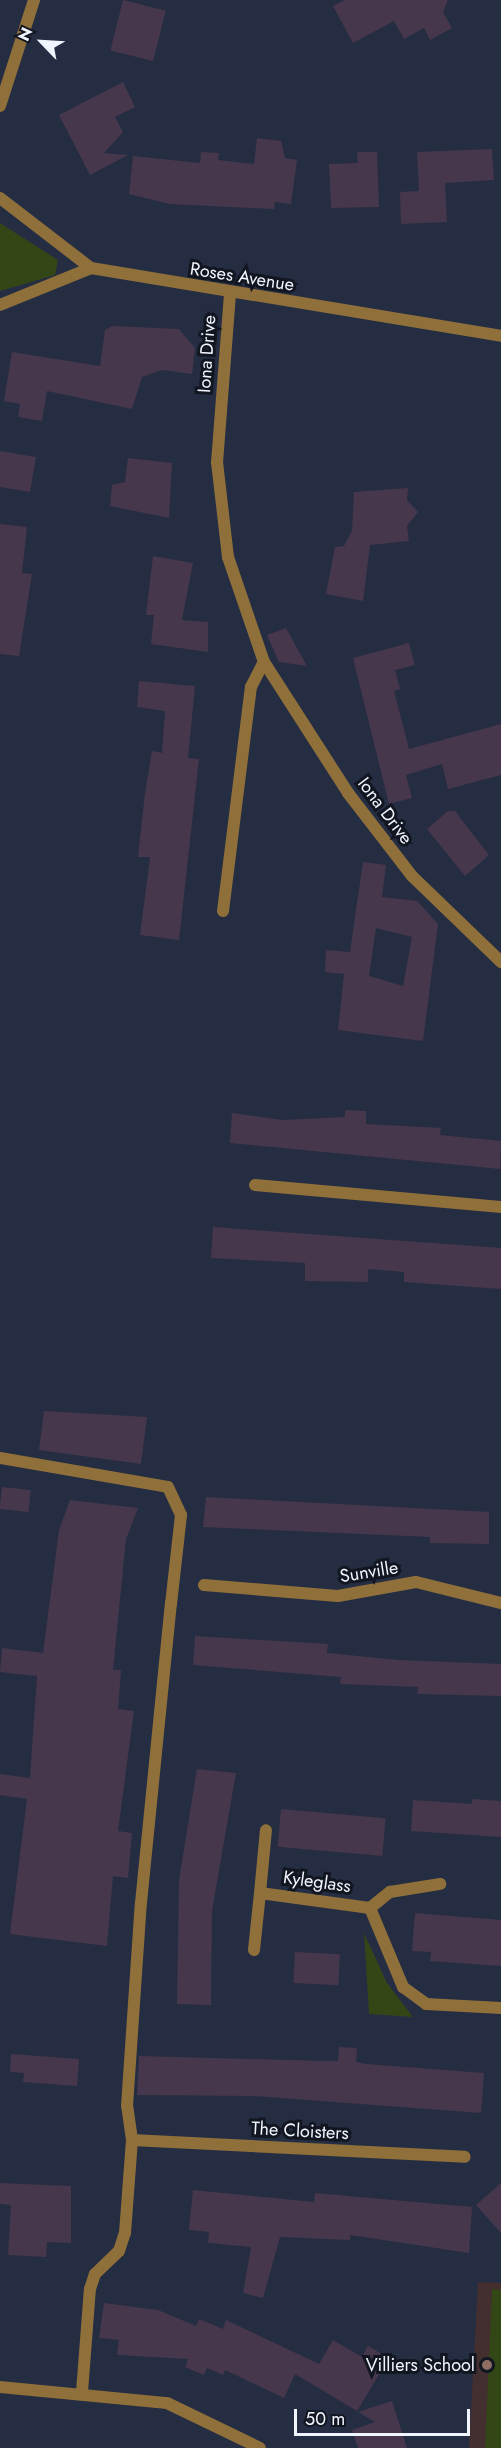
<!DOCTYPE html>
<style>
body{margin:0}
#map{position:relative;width:501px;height:2448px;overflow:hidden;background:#252d43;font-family:Jost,sans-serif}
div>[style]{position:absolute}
.education>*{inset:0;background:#442f30}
.green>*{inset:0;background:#324616}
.building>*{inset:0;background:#46374c;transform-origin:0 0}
.service>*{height:12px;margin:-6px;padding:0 6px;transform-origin:6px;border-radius:6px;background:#8f703a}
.minor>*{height:12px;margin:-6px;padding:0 6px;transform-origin:6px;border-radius:6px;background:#8f703a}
.dots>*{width:16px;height:16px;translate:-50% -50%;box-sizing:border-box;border:3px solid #121620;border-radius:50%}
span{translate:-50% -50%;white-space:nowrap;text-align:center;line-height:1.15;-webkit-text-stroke:6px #121620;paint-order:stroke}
.street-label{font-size:18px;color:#f1f5fe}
.poi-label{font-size:18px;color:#f1f5fe}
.right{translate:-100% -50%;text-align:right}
.north{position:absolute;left:12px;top:12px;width:60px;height:60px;-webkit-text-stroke:4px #121620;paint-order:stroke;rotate:295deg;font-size:16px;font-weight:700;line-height:24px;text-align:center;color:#f1f5fe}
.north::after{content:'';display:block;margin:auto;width:21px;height:27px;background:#f1f5fe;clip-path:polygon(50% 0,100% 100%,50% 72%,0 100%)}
.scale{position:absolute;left:294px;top:2409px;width:176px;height:27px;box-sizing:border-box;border:3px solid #f1f5fe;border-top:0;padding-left:8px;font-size:18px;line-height:21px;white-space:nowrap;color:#f1f5fe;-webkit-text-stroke:4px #121620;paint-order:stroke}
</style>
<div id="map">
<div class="education">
<i style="clip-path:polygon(478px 2282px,501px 2283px,501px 2448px,469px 2448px)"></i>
</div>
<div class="green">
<i style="clip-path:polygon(0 223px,58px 260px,55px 275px,0 291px)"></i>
<i style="clip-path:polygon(364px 1933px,387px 1983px,413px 2017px,369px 2014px)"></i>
<i style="clip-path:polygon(492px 2289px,501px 2290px,501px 2448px,485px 2448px)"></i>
</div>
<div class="building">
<i style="left:123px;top:0;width:44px;height:52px;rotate:14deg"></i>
<i style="clip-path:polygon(345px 0,448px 0,443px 12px,452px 28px,430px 40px,424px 28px,404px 39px,394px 21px,353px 43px,333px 6px)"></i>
<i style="clip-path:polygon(123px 82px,135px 107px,115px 117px,123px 132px,104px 153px,128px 155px,90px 175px,59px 115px)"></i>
<i style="clip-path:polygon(257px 138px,281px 141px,285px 158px,297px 160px,291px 204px,275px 202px,274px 209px,170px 204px,129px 194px,133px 156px,200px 163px,201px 152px,219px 153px,218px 160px,254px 164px)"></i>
<i style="clip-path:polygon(492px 149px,494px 180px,445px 183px,447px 222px,401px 224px,400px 192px,419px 191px,417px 152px)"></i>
<i style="clip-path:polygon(357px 152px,377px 152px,379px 207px,331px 208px,329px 164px,358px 163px)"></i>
<i style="clip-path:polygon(112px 326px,179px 329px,195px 348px,192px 374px,162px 370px,142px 377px,132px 409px,47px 391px,42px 421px,18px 417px,20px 404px,4px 401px,12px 352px,100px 366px,105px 330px)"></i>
<i style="clip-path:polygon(0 451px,36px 457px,30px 492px,0 487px)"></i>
<i style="clip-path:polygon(128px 458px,172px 463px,169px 518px,110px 506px,112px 485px,125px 482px)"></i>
<i style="clip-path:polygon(408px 488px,407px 500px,418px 512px,407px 526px,409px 541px,370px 545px,363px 601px,326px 594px,335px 547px,344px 546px,352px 531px,354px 492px)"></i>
<i style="clip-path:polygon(0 524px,27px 527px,22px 573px,32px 574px,19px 656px,0 654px)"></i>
<i style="clip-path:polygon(153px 556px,193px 563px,182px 620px,208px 622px,208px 652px,151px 644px,154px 615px,146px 615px)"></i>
<i style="clip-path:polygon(286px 628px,307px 666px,279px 662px,267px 635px)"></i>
<i style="clip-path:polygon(409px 643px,415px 665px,395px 670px,400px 689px,394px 691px,409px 749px,501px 724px,501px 775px,448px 789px,442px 764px,406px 775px,412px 798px,389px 804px,353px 658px)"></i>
<i style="clip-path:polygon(139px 681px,195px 686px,188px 758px,199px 759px,179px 940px,140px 935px,150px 857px,138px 857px,145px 793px,152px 751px,162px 753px,165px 711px,137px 707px)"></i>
<i style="clip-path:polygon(448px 811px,455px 811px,489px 855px,465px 876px,427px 829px)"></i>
<i style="clip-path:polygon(evenodd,363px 862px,386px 865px,382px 897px,417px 901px,438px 924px,423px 1041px,338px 1030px,344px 974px,325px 972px,326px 950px,350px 952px,363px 862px,376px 928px,412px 937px,403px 986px,369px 976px,376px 928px)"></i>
<i style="clip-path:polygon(345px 1110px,366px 1111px,366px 1124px,441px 1128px,440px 1135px,501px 1141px,500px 1169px,230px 1143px,232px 1113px,282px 1120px,345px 1117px)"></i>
<i style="clip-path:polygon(213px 1227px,501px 1248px,501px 1289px,404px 1282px,404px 1272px,368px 1269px,368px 1282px,305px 1281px,305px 1263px,211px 1258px)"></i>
<i style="clip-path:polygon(44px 1411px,147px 1417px,141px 1464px,39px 1450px)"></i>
<i style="left:2px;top:1487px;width:29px;height:22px;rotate:6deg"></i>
<i style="clip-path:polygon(206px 1497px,489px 1512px,489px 1544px,430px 1543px,430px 1537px,203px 1527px)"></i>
<i style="clip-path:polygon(70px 1500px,138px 1508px,126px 1539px,113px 1670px,121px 1670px,118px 1709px,134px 1711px,118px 1831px,132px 1833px,128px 1878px,113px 1876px,107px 1946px,10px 1934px,27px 1799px,0 1795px,0 1774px,30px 1778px,37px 1676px,0 1672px,2px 1648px,43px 1653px,59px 1530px)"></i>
<i style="clip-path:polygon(195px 1636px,328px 1644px,327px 1653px,399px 1660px,501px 1664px,501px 1696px,417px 1694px,418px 1687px,340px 1684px,341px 1677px,193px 1665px)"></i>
<i style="clip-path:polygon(197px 1769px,236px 1773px,212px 1911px,211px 2005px,177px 2004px,179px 1880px)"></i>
<i style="clip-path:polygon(472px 1799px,501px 1801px,501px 1837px,411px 1831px,413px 1800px,472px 1804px)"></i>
<i style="left:281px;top:1809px;width:105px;height:38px;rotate:5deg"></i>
<i style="clip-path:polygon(415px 1913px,501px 1920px,501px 1966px,430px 1961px,431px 1952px,412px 1951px)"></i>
<i style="left:295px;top:1952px;width:45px;height:31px;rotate:3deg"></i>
<i style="clip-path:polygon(339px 2047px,357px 2048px,356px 2062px,366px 2064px,484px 2073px,481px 2113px,254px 2096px,137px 2095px,139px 2056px,326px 2061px,338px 2061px)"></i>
<i style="clip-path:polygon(11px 2054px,79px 2059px,77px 2086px,23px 2082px,24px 2073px,10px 2072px)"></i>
<i style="clip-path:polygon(0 2183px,71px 2186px,71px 2243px,47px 2242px,46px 2257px,8px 2255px,11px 2205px,0 2204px)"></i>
<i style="clip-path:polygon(501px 2183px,501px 2233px,476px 2205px)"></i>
<i style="clip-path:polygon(193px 2190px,314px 2202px,315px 2193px,472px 2207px,469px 2253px,350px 2235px,350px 2240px,280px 2237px,263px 2298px,243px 2293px,251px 2247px,208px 2243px,209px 2232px,189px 2230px)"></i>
<i style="clip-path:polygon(104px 2303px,158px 2310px,196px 2326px,199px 2319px,223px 2329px,226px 2320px,319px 2364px,333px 2340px,362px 2357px,368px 2346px,389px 2358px,357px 2411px,295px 2374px,284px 2398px,225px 2370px,223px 2375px,207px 2368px,204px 2375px,185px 2367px,188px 2359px,117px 2355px,119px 2340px,99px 2338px)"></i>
<i style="clip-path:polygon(392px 2401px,407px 2448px,358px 2448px,352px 2430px,375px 2422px,358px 2412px)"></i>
</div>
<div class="service">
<i style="left:132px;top:2140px;width:34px;rotate:-98deg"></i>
<i style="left:127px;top:2106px;width:203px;rotate:-86.1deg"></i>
<i style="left:141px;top:1903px;width:301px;rotate:-84.3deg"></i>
</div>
<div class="minor">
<i style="left:0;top:106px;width:111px;rotate:-72.2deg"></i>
<i style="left:0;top:198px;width:115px;rotate:37.6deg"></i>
<i style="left:91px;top:268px;width:416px;rotate:9.4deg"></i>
<i style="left:230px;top:294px;width:169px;rotate:94.4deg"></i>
<i style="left:217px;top:462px;width:96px;rotate:83.4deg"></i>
<i style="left:228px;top:557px;width:111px;rotate:71.1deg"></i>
<i style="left:264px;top:662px;width:156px;rotate:57.3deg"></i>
<i style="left:348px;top:793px;width:105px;rotate:52.4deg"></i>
<i style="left:412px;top:876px;width:124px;rotate:44deg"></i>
<i style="left:0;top:305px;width:98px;rotate:-22.1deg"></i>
<i style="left:223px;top:911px;width:226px;rotate:-82.9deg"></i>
<i style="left:251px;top:687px;width:28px;rotate:-63deg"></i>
<i style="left:255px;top:1185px;width:247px;rotate:5.1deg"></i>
<i style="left:0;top:1458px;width:170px;rotate:9.8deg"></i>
<i style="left:168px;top:1487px;width:31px;rotate:65deg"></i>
<i style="left:181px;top:1515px;width:90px;rotate:96.4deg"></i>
<i style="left:204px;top:1585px;width:134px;rotate:4.7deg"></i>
<i style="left:338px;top:1596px;width:79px;rotate:-10.2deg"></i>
<i style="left:416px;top:1582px;width:88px;rotate:13.9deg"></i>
<i style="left:260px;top:1893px;width:63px;rotate:-84.6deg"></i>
<i style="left:370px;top:1908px;width:26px;rotate:-39deg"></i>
<i style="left:390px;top:1892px;width:51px;rotate:-9.1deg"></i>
<i style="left:254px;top:1950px;width:57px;rotate:-84deg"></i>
<i style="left:260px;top:1893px;width:111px;rotate:7.8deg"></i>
<i style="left:370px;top:1908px;width:86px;rotate:67.3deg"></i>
<i style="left:403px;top:1987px;width:29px;rotate:36deg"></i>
<i style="left:426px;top:2004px;width:75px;rotate:3.1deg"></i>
<i style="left:0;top:2387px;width:168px;rotate:5.5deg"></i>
<i style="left:167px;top:2403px;width:103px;rotate:25.8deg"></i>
<i style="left:82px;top:2392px;width:103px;rotate:-85.6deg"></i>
<i style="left:90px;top:2289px;width:16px;rotate:-72deg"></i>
<i style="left:95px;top:2274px;width:33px;rotate:-44deg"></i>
<i style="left:119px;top:2251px;width:19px;rotate:-72deg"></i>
<i style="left:125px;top:2233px;width:93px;rotate:-85.7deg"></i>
<i style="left:132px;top:2140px;width:333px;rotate:2.9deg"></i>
</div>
<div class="dots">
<i style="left:487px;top:2365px;background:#8d6e63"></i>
</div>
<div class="street-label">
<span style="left:242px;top:277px;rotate:9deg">Roses Avenue</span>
<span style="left:207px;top:354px;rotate:-86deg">Iona Drive</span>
<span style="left:385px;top:811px;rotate:53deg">Iona Drive</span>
<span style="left:369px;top:1572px;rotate:-9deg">Sunville</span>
<span style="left:317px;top:1882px;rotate:8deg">Kyleglass</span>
<span style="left:300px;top:2131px;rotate:3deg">The Cloisters</span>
</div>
<div class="poi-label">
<span class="right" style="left:475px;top:2365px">Villiers School</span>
</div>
<div class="north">N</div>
<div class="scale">50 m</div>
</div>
